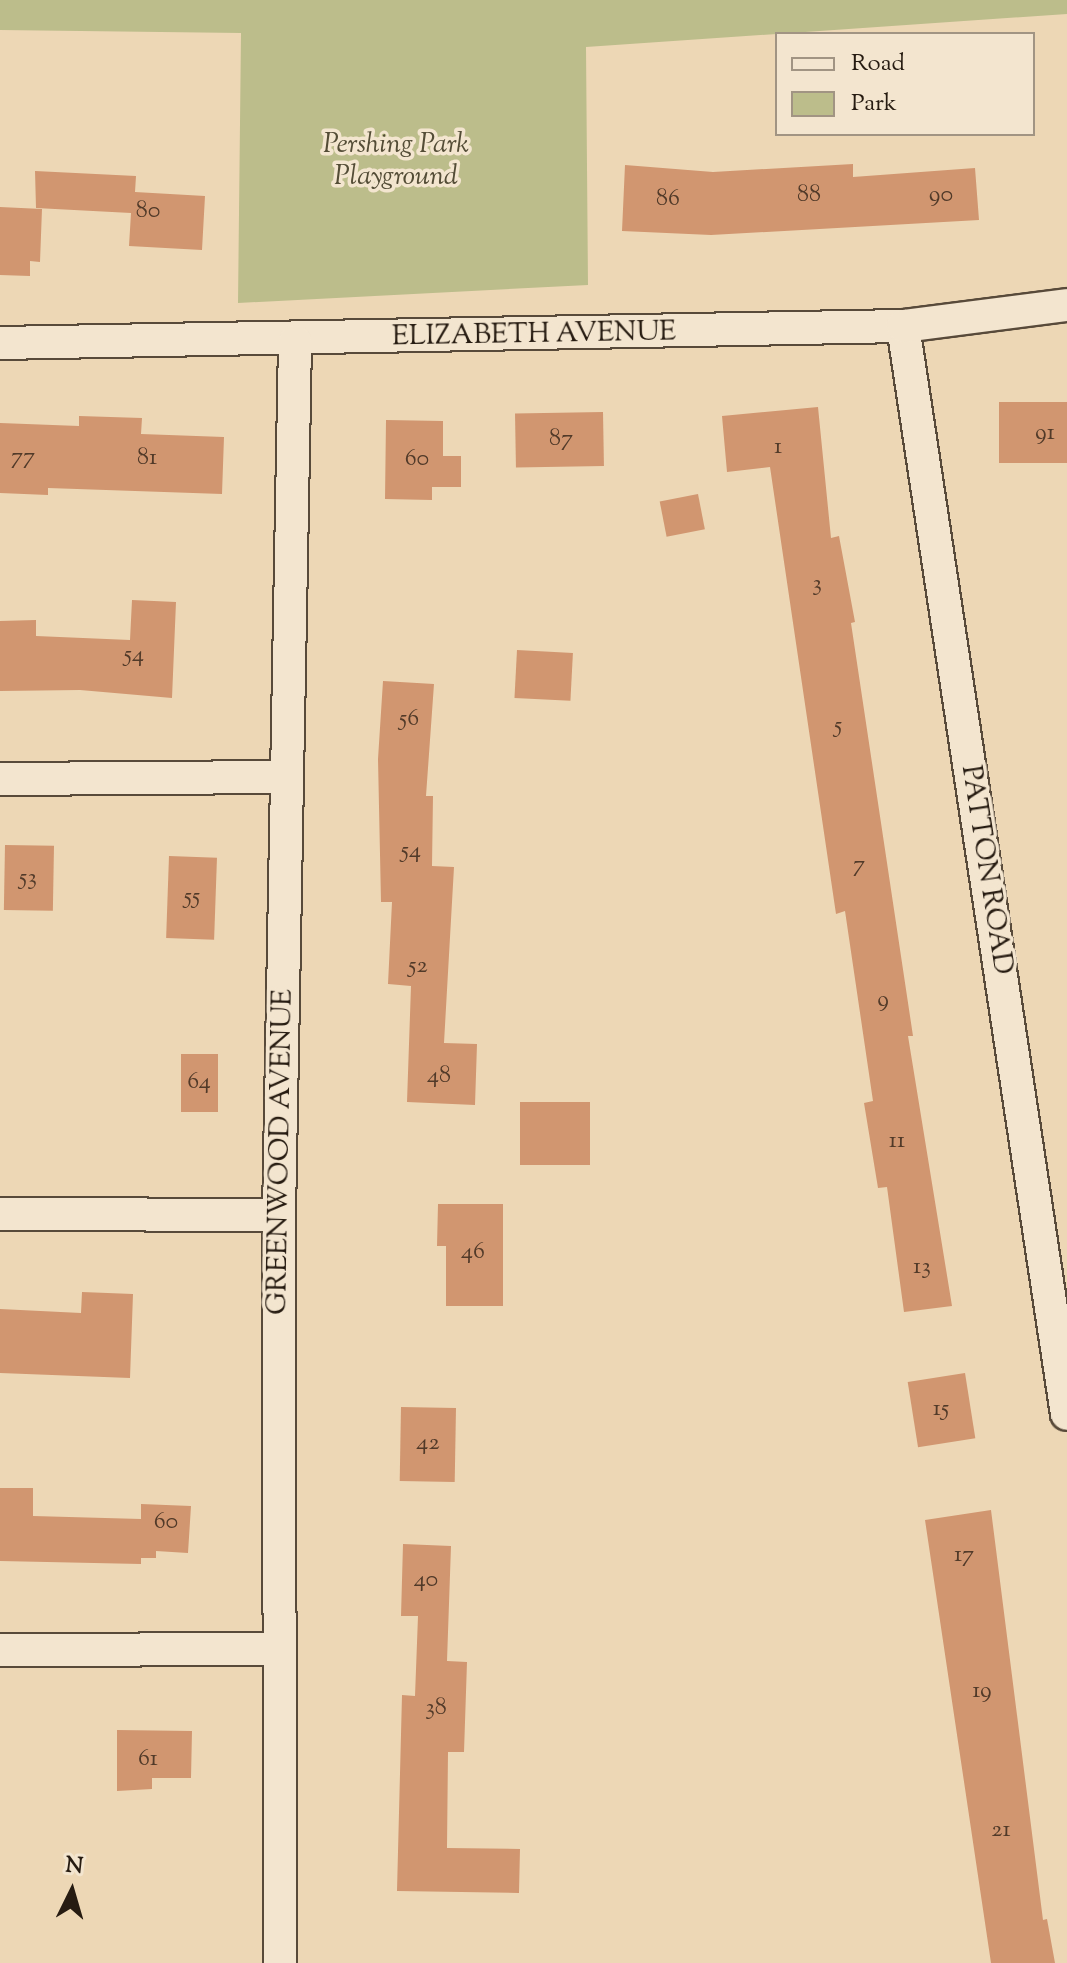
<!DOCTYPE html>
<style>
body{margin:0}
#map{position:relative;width:1067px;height:1963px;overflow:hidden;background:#edd7b5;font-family:"Sorts Mill Goudy",serif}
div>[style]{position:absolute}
.green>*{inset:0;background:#bcbd8b}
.building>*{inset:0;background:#d19670;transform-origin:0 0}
.roads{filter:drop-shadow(2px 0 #584a3a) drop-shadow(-2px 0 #584a3a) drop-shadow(0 2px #584a3a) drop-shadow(0 -2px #584a3a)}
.minor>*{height:32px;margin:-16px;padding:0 16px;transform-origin:16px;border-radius:16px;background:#f3e5cf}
span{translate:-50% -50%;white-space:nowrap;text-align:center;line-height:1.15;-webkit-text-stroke:7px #f3e5cf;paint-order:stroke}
.number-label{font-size:24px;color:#513a29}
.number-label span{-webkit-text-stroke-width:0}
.park-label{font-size:28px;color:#534c36;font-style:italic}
.street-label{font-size:28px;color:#261b11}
.legend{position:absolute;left:775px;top:32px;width:260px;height:104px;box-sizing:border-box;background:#f3e5cf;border:2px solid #a19483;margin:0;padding:10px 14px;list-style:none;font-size:24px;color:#261b11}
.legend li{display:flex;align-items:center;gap:16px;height:40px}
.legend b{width:40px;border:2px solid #a19483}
.north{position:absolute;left:32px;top:1851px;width:80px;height:80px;-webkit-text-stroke:6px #f3e5cf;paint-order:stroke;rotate:5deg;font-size:22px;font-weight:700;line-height:32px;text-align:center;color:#261b11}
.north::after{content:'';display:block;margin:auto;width:28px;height:36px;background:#261b11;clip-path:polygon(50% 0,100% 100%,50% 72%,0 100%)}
</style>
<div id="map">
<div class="green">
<i style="clip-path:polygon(0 0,1067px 0,1067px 14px,586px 47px,588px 285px,238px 303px,241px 33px,0 30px)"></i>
</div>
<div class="building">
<i style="clip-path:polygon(853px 164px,853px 177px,975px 168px,979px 220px,711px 235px,622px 231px,625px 165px,713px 172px)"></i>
<i style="clip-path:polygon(35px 171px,136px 176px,135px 192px,205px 196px,202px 250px,129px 246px,131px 213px,36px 208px)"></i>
<i style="clip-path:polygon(0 207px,42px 209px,40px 262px,30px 261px,30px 276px,0 275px)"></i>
<i style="left:1067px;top:402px;width:61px;height:68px;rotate:90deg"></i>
<i style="clip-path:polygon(818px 407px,831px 538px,839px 536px,855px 622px,851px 623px,913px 1036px,908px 1036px,952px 1306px,904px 1312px,887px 1187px,878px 1188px,864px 1103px,873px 1101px,845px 911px,836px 914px,770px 467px,727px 472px,722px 416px)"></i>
<i style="left:603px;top:412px;width:54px;height:88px;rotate:89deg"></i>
<i style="clip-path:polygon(79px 416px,142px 418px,141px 434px,224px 437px,222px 494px,48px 488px,48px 495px,0 493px,0 423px,79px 426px)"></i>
<i style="clip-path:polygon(386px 420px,443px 421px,443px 456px,461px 456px,461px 487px,432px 487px,432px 500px,385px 499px)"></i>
<i style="left:698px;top:494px;width:36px;height:39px;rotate:79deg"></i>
<i style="clip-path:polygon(132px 600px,176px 602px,172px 698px,80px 690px,0 691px,0 621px,36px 620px,36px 636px,130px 640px)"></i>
<i style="left:517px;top:650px;width:56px;height:48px;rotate:3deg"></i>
<i style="clip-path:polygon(383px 681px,434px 684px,426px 796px,433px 796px,432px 866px,454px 867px,444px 1043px,477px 1044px,475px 1105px,407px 1102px,411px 986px,388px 984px,392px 902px,381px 902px,378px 759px)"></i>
<i style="left:5px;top:845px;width:49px;height:65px;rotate:1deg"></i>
<i style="left:169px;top:856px;width:48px;height:82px;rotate:2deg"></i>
<i style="left:181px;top:1054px;width:37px;height:58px"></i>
<i style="left:520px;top:1102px;width:70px;height:63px"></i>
<i style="clip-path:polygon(438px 1204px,503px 1204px,503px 1306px,446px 1306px,446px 1246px,437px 1246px)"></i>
<i style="clip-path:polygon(82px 1292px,133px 1294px,130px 1378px,0 1373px,0 1309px,81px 1313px)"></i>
<i style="left:965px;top:1373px;width:66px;height:58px;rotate:81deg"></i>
<i style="left:401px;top:1407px;width:55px;height:74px;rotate:1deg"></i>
<i style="clip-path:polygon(0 1488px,33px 1488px,33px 1516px,141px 1519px,141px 1504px,191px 1506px,188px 1553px,156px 1551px,156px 1558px,141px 1558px,141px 1564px,0 1561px)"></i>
<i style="clip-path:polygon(991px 1510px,1043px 1920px,1047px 1919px,1055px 1963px,991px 1963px,925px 1520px)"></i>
<i style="clip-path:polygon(403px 1544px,451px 1546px,447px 1661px,467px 1662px,464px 1752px,448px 1752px,447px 1848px,520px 1849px,519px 1893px,397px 1891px,402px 1695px,415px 1696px,418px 1616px,401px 1616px)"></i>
<i style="clip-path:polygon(117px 1730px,192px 1731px,191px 1778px,152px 1778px,152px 1789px,117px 1791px)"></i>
</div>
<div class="roads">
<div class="minor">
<i style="left:903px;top:326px;width:1100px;rotate:81.43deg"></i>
<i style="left:0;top:343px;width:903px;rotate:-1.08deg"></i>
<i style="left:903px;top:326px;width:165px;rotate:-7.3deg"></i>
<i style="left:0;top:779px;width:287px;rotate:-0.4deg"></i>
<i style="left:0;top:1214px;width:279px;rotate:0.2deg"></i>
<i style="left:0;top:1650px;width:280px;rotate:-0.2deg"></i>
<i style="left:280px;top:1963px;width:748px;rotate:-90.08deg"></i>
<i style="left:279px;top:1215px;width:874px;rotate:-88.95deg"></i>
</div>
</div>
<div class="number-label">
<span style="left:809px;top:196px">88</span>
<span style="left:941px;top:196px">90</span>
<span style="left:668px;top:200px">86</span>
<span style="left:148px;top:212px">80</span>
<span style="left:1045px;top:434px">91</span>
<span style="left:561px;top:440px">87</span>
<span style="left:778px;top:448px">1</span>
<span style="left:23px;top:458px">77</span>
<span style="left:147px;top:459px">81</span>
<span style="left:417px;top:460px">60</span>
<span style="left:817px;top:585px">3</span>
<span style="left:134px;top:656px">54</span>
<span style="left:409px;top:720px">56</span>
<span style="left:838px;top:727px">5</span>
<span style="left:411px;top:852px">54</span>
<span style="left:859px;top:866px">7</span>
<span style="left:28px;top:879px">53</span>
<span style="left:192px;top:898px">55</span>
<span style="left:418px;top:967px">52</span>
<span style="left:883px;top:1001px">9</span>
<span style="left:439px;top:1077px">48</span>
<span style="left:199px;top:1083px">64</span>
<span style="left:897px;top:1142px">11</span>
<span style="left:473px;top:1253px">46</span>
<span style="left:922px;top:1268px">13</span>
<span style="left:941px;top:1410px">15</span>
<span style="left:428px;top:1444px">42</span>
<span style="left:166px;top:1523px">60</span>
<span style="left:964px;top:1556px">17</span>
<span style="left:426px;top:1581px">40</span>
<span style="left:982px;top:1692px">19</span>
<span style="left:436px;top:1709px">38</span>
<span style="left:148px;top:1760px">61</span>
<span style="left:1001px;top:1831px">21</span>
</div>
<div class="park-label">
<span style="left:396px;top:161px">Pershing Park<br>Playground</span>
</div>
<div class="street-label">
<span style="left:534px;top:335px;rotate:-1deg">ELIZABETH AVENUE</span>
<span style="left:986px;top:870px;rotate:81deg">PATTON ROAD</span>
<span style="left:281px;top:1152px;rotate:-89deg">GREENWOOD AVENUE</span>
</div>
<ul class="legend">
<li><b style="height:10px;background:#f3e5cf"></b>Road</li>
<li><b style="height:22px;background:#bcbd8b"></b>Park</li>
</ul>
<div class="north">N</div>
</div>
